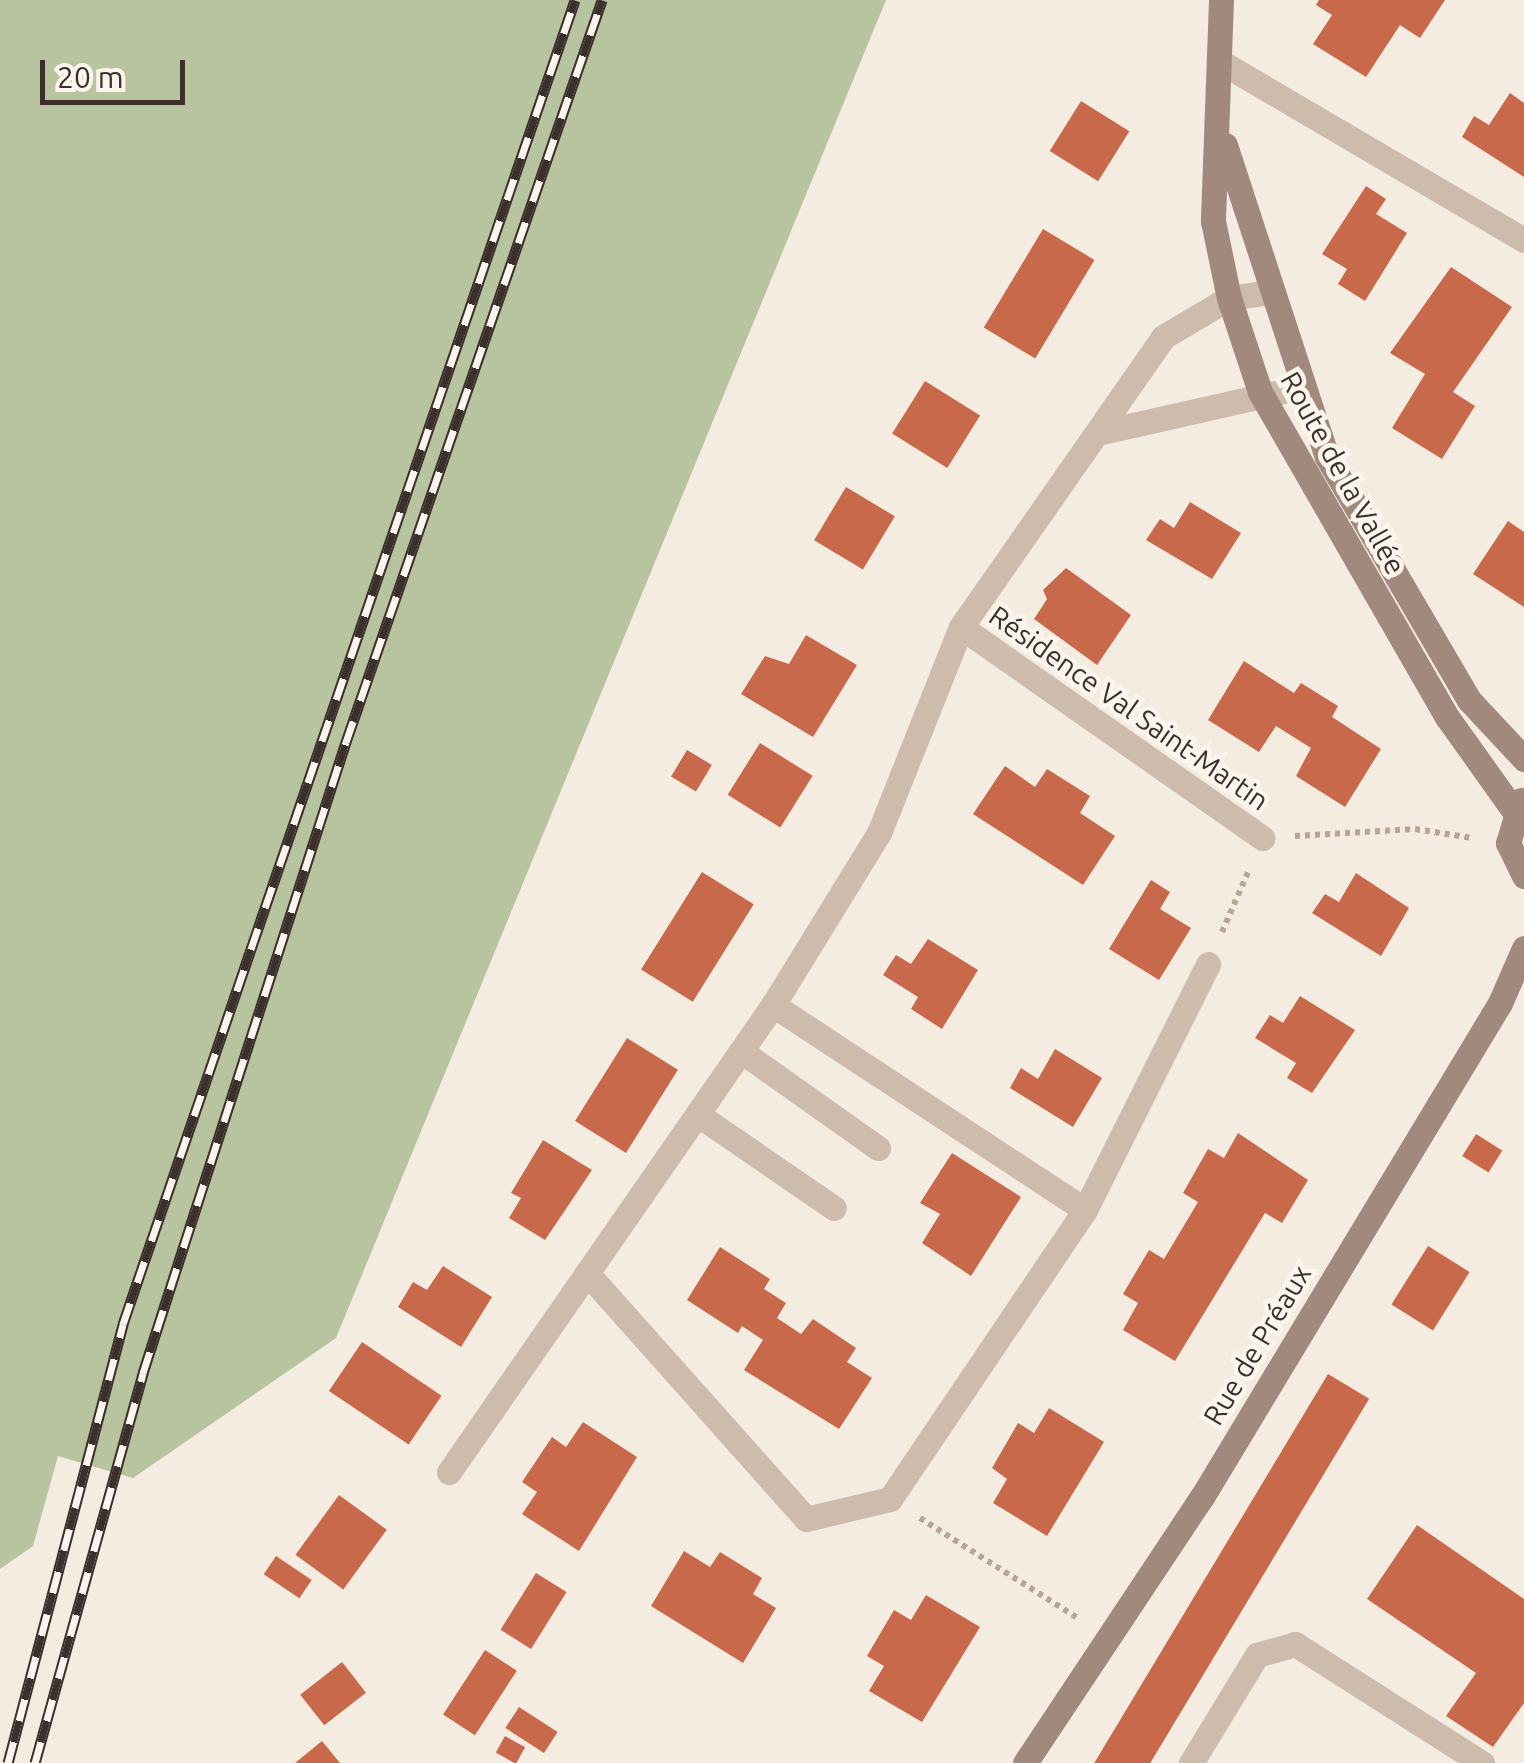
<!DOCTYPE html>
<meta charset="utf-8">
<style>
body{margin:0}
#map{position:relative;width:1524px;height:1763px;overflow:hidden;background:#f4ebe1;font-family:Ubuntu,sans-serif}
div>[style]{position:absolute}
.green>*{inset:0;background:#b8c4a0}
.building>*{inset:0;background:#c8694b;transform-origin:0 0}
.path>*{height:6px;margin-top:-3px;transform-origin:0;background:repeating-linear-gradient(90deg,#b9a596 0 5px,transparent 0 10px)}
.lane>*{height:25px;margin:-12.5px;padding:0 12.5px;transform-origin:12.5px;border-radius:12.5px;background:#cdbbac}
.street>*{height:25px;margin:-12.5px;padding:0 12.5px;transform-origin:12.5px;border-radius:12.5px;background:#cdbbac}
.secondary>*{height:25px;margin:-12.5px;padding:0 12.5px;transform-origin:12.5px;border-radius:12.5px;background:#a18a7d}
.rail>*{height:11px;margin-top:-5.5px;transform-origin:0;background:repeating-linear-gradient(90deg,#fbf5ee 0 22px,#3b302b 0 44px);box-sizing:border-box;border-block:2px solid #3b302b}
span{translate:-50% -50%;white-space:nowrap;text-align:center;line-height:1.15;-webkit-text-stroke:9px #fbf5ee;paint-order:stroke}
.street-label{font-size:28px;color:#3b302b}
.scale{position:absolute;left:40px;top:60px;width:145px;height:45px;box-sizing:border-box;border:5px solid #3b302b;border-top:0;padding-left:12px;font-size:30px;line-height:35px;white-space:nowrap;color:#3b302b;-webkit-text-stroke:8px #fbf5ee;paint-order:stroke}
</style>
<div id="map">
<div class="green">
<i style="clip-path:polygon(0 0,886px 0,336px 1338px,133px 1478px,58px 1456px,33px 1546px,0 1569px)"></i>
</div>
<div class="building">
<i style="clip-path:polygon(1319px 0,1445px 0,1420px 38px,1400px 25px,1366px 77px,1313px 44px,1332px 15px,1316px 5px)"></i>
<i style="clip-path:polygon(1510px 93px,1524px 103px,1524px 177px,1462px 137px,1474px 116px,1489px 125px)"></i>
<i style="left:1081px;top:101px;width:57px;height:59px;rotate:32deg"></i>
<i style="clip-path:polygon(1366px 186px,1386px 199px,1376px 214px,1407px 233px,1365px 301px,1338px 284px,1347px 269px,1322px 254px)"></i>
<i style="left:1043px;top:229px;width:60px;height:115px;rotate:31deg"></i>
<i style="clip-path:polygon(1451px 267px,1512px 307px,1453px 392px,1475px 406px,1442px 459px,1392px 428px,1425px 374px,1390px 353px)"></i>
<i style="left:925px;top:381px;width:65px;height:62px;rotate:32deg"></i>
<i style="left:846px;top:487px;width:57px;height:62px;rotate:31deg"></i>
<i style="clip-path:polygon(1190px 502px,1241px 533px,1212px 579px,1146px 540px,1160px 519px,1174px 528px)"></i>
<i style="clip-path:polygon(1508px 521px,1524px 532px,1524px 607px,1473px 574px)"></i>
<i style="clip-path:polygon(1066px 568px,1131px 615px,1097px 665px,1034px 619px,1047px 599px,1043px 590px)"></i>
<i style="clip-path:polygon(806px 635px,857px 665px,813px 737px,741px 694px,765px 656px,789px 664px)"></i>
<i style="clip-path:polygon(1244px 661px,1294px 693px,1301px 683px,1338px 706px,1332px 717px,1381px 749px,1345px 807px,1296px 776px,1311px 748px,1276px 726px,1259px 752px,1208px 720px)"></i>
<i style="left:760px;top:743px;width:62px;height:61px;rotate:32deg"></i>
<i style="left:687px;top:750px;width:29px;height:31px;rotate:31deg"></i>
<i style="clip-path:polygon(1005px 766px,1035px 787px,1047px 769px,1090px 796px,1080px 813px,1115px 836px,1083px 885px,973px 814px)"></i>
<i style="left:702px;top:872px;width:61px;height:115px;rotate:32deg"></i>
<i style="clip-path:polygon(1356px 873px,1409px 908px,1381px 956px,1312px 913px,1325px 894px,1339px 902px)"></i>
<i style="clip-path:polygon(1151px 880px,1170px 892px,1160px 909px,1191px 928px,1159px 980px,1109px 949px)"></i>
<i style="clip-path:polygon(928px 939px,978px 970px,942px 1029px,911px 1009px,918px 997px,883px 975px,896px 955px,911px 964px)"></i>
<i style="clip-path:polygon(1300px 996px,1355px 1030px,1312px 1093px,1287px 1078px,1296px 1063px,1255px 1038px,1270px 1015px,1283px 1023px)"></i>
<i style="left:627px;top:1038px;width:60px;height:98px;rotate:32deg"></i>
<i style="clip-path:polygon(1055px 1049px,1102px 1078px,1073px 1127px,1010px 1088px,1021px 1068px,1038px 1079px)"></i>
<i style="clip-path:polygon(1238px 1133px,1308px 1180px,1282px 1223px,1265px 1213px,1175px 1361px,1123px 1330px,1138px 1303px,1123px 1294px,1149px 1250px,1164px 1259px,1198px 1202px,1183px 1193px,1208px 1149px,1224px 1158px)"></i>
<i style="left:1476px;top:1134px;width:31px;height:26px;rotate:32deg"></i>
<i style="clip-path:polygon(543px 1140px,592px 1170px,545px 1240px,509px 1218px,521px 1198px,511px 1193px)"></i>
<i style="clip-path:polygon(952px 1153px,1021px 1197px,971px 1276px,922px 1243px,940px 1214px,920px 1203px)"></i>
<i style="left:1428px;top:1246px;width:49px;height:69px;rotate:32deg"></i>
<i style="clip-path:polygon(720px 1247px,770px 1279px,764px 1289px,786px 1303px,777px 1318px,801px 1334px,813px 1319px,856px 1348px,847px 1362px,872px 1378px,839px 1429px,744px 1370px,763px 1340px,742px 1326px,738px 1333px,687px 1300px)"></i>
<i style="clip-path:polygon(443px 1266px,492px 1297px,461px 1347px,398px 1307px,413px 1282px,427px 1290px)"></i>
<i style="left:362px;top:1342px;width:96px;height:59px;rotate:34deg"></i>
<i style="left:1328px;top:1374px;width:48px;height:458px;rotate:31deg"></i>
<i style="clip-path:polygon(1049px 1408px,1104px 1442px,1047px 1536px,993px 1503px,1007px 1479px,992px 1468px,1018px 1423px,1034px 1433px)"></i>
<i style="clip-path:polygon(583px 1422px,637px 1457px,579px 1551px,522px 1514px,537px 1492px,522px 1482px,552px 1437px,566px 1447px)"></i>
<i style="left:339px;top:1495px;width:59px;height:74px;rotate:36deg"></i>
<i style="clip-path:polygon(1417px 1525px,1524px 1599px,1524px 1703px,1493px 1747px,1446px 1716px,1476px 1673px,1367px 1599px)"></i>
<i style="clip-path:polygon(684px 1551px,710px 1567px,720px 1552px,762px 1578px,753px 1594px,776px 1608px,743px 1663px,651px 1606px)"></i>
<i style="left:276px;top:1556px;width:43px;height:22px;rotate:34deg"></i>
<i style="left:536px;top:1573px;width:36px;height:67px;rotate:32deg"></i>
<i style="clip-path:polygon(926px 1595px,980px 1627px,922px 1722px,869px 1691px,884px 1666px,867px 1656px,894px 1610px,911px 1620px)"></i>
<i style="left:485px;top:1650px;width:38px;height:77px;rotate:33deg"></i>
<i style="left:342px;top:1662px;width:39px;height:53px;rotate:52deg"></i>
<i style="left:519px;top:1707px;width:46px;height:25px;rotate:33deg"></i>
<i style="left:505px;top:1736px;width:23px;height:19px;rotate:29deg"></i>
<i style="clip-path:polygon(322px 1741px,340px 1763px,295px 1763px)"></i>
</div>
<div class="path">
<i style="left:1295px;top:836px;width:120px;rotate:-3.3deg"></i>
<i style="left:1415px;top:829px;width:58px;rotate:9deg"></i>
<i style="left:1222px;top:932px;width:68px;rotate:-66.5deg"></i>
<i style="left:920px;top:1518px;width:188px;rotate:32.4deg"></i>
</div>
<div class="lane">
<i style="left:741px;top:1051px;width:168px;rotate:35.3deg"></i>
<i style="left:697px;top:1114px;width:166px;rotate:34.5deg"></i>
<i style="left:1191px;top:1763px;width:127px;rotate:-58.6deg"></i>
<i style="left:1257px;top:1655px;width:40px;rotate:-16deg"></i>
<i style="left:1295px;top:1644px;width:222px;rotate:32.5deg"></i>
</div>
<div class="street">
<i style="left:1219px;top:61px;width:354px;rotate:30.4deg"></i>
<i style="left:1102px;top:432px;width:205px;rotate:-12.7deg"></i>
<i style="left:961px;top:627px;width:368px;rotate:35deg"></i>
<i style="left:773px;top:1005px;width:373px;rotate:33.3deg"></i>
<i style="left:587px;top:1273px;width:329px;rotate:48.3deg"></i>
<i style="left:806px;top:1519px;width:86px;rotate:-13.4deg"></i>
<i style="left:890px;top:1499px;width:349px;rotate:-56deg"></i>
<i style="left:1085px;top:1210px;width:275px;rotate:-63.4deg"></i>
<i style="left:449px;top:1472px;width:568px;rotate:-55.25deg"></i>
<i style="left:773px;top:1005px;width:202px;rotate:-58.4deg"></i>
<i style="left:879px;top:833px;width:222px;rotate:-68.3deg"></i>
<i style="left:961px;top:627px;width:353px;rotate:-55.1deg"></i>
<i style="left:1163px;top:337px;width:77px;rotate:-30.6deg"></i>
<i style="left:1229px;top:298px;width:41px;rotate:-8.3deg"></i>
</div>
<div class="secondary">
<i style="left:1221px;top:0;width:221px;rotate:92.1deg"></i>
<i style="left:1213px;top:221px;width:79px;rotate:78.3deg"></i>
<i style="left:1229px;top:298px;width:99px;rotate:71.7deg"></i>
<i style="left:1260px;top:392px;width:375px;rotate:60.1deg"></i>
<i style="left:1447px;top:717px;width:115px;rotate:54.5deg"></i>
<i style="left:1225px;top:145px;width:328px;rotate:71.9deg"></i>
<i style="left:1327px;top:457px;width:281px;rotate:59.7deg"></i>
<i style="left:1469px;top:700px;width:81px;rotate:47deg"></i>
<i style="left:1521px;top:800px;width:45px;rotate:106.8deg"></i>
<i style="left:1508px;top:843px;width:37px;rotate:64deg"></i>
<i style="left:1025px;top:1763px;width:320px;rotate:-56.4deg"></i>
<i style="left:1202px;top:1497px;width:577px;rotate:-58.9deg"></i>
<i style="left:1500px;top:1003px;width:60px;rotate:-66.4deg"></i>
</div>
<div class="rail">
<i style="left:8px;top:1763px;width:454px;rotate:-75.3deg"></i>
<i style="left:123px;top:1324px;width:1399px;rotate:-71.15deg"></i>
<i style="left:35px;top:1763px;width:405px;rotate:-74.5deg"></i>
<i style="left:143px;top:1373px;width:663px;rotate:-72.17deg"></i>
<i style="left:346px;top:742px;width:785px;rotate:-70.96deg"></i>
</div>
<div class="street-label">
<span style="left:1343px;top:473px;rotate:61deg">Route de la Vallée</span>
<span style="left:1129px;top:708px;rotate:35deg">Résidence Val Saint-Martin</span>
<span style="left:1257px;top:1345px;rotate:-59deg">Rue de Préaux</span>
</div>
<div class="scale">20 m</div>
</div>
